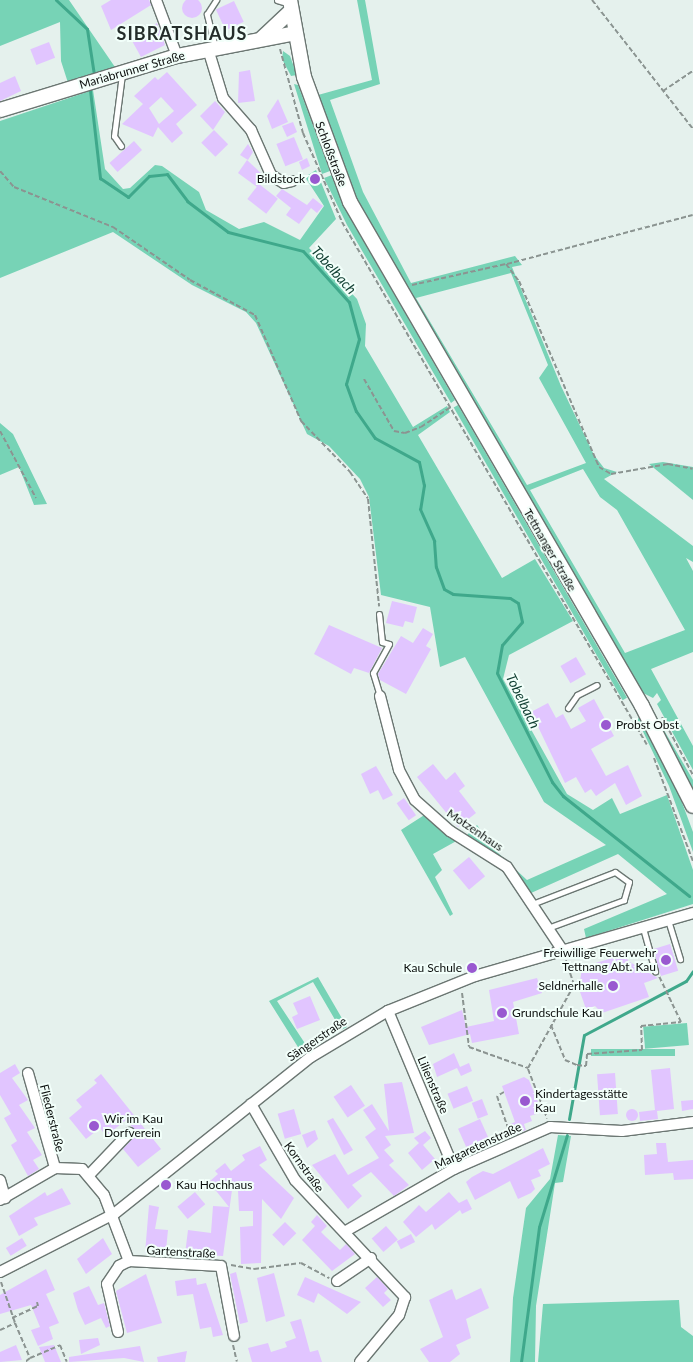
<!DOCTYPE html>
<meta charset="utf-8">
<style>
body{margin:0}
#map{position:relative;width:693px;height:1362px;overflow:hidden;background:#e5f1ed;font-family:Lato,sans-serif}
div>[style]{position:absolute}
.green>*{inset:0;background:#77d3b6;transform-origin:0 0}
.stream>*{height:3px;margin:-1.5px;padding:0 1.5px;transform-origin:1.5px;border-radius:1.5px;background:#3fa88b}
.building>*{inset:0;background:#e1c5ff;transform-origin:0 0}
.round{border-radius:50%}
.path>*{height:2px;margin-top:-1px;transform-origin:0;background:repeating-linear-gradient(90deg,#8b9491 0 5px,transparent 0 7.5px)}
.roads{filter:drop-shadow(1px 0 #6b7672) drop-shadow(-1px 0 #6b7672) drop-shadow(0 1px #6b7672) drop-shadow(0 -1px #6b7672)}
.lane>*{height:5px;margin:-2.5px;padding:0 2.5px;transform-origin:2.5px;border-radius:2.5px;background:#fff}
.street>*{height:10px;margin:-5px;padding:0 5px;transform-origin:5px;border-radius:5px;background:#fff}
.secondary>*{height:14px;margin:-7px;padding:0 7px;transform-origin:7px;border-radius:7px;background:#fff}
.dots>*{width:14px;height:14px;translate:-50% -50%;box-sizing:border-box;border:2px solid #f2fffa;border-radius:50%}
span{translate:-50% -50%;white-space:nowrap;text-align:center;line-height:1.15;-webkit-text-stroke:4px #f2fffa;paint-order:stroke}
.street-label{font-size:12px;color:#0b0f0d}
.poi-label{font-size:12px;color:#0b0f0d}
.right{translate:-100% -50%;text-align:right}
.left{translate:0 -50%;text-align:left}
.water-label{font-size:14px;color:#0f3e31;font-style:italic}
.district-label{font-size:18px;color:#242d2a;font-weight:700;letter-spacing:1px}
</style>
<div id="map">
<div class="green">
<i style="clip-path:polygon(0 0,69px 0,117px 70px,69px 86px,61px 61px,60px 22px,0 46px)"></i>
<i style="clip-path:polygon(evenodd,357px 0,365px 0,380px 84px,330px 100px,363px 192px,411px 283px,515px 256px,522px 265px,512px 267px,561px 386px,594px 455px,604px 468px,617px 472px,604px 479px,693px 546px,693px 562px,686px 558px,693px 571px,693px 652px,651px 669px,693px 746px,693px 770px,657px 704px,661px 700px,657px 693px,653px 698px,643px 693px,377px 242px,347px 180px,318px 95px,372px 80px,357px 0,511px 273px,548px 365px,539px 378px,586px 463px,527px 485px,416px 298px,511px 273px,357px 0,583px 469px,600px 497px,617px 510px,685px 630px,625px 653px,530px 490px,583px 469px)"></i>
<i style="clip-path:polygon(283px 51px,290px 56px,297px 75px,291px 76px,282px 59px)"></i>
<i style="clip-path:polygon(294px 84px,298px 85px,330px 171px,322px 174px)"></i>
<i style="clip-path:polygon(93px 90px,105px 169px,123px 189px,130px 188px,155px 165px,162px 166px,199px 192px,206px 210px,239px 229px,264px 222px,300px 240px,324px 206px,305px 177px,316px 170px,336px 219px,309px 248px,357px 299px,366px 324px,365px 346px,413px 427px,447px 406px,450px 412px,418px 435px,502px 578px,535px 559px,573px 621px,509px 655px,503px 679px,567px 794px,593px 810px,612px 798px,620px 814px,667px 795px,693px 870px,693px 904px,586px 938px,584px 929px,667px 894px,618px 854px,531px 893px,517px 876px,466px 836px,477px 825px,495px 850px,527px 880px,606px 845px,544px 802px,465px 657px,440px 667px,430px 607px,381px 595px,369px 497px,360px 479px,329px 446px,307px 434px,256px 323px,246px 312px,192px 285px,113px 232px,0 278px,0 121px)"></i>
<i style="clip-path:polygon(332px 175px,356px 228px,455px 400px,451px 403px,347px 225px,324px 178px)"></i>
<i style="left:458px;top:405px;width:338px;height:5px;rotate:60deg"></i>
<i style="clip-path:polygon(0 423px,13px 434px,47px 504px,34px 505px,19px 467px,0 475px)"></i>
<i style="clip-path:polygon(663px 462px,693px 467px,693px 500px,649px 464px)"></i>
<i style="clip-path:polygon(654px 713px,693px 780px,693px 790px)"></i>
<i style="clip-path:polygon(641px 717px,677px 789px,693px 832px,693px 852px,669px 786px,637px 719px)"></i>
<i style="clip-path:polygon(429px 812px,460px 839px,433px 854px,442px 870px,435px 877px,453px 914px,450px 916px,401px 830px)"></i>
<i style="clip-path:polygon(318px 977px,347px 1027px,341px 1030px,313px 982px,277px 1001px,310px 1051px,303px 1055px,269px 1001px)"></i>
<i style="left:687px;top:1023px;width:22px;height:44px;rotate:85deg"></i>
<i style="left:675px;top:1049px;width:7px;height:84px;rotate:90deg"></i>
<i style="clip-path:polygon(558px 1135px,571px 1136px,563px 1182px,555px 1183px,536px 1306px,535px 1362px,510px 1362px,513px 1298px,526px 1208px,550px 1179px)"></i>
<i style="clip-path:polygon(679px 1300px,681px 1327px,693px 1336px,693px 1362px,538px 1362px,543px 1304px)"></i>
</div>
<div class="stream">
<i style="left:56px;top:0;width:42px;rotate:43.1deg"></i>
<i style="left:87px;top:29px;width:47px;rotate:81.3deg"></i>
<i style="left:90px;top:90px;width:89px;rotate:83.5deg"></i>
<i style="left:100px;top:178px;width:34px;rotate:34deg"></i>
<i style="left:128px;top:197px;width:30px;rotate:-45deg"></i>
<i style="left:149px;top:176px;width:18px;rotate:-6deg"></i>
<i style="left:167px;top:174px;width:34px;rotate:53deg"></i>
<i style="left:187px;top:201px;width:51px;rotate:37.1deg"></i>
<i style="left:228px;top:232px;width:77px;rotate:14.2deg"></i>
<i style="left:303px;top:251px;width:69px;rotate:48deg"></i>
<i style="left:349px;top:302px;width:38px;rotate:75deg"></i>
<i style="left:359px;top:339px;width:47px;rotate:106.1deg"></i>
<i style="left:346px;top:384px;width:29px;rotate:70deg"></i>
<i style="left:356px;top:411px;width:33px;rotate:55deg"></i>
<i style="left:375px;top:438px;width:50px;rotate:28.6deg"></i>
<i style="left:419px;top:462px;width:24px;rotate:78deg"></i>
<i style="left:424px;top:485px;width:24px;rotate:99deg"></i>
<i style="left:420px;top:509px;width:35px;rotate:66deg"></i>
<i style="left:434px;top:541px;width:26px;rotate:86deg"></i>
<i style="left:436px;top:567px;width:23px;rotate:70deg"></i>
<i style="left:444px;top:589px;width:10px;rotate:29deg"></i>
<i style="left:453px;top:594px;width:57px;rotate:4deg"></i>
<i style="left:510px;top:598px;width:9px;rotate:32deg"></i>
<i style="left:518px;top:603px;width:19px;rotate:78deg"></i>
<i style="left:522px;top:622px;width:30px;rotate:131deg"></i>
<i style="left:502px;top:645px;width:28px;rotate:100deg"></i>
<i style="left:497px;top:673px;width:122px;rotate:63.2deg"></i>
<i style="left:552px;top:782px;width:18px;rotate:52deg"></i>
<i style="left:563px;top:796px;width:161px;rotate:38.4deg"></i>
<i style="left:569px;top:1119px;width:85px;rotate:-79.9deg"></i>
<i style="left:584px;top:1035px;width:115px;rotate:-27.9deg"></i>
<i style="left:686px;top:981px;width:12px;rotate:-55deg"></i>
<i style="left:521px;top:1362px;width:136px;rotate:-82.4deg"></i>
<i style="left:539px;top:1227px;width:96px;rotate:-73.1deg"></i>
</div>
<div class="building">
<i class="round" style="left:182px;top:-2px;width:20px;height:20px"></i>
<i style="clip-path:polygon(111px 0,149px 0,151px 5px,111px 30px,101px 6px)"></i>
<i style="left:234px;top:1px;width:23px;height:20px;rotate:65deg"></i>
<i style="clip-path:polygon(157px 23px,165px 45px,141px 57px,131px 39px)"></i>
<i style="left:49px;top:42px;width:17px;height:20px;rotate:69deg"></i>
<i style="clip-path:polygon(250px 70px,255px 101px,238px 103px,239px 72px)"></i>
<i style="clip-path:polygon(evenodd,167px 72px,197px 105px,176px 124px,183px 133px,172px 143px,158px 127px,153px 137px,122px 124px,143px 104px,134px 96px,155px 77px,158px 80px,167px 72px,161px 97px,174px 111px,159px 124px,149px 108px,161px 97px)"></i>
<i style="clip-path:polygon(15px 76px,21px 91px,0 101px,0 83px)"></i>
<i style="clip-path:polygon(278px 99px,288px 122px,272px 129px,267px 116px)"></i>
<i style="clip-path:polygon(215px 101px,225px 112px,213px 130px,200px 116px)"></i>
<i style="clip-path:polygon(293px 122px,297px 132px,287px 137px,282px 126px)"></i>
<i style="left:214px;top:130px;width:20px;height:18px;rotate:45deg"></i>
<i style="left:294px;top:137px;width:24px;height:19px;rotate:68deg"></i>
<i style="left:134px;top:141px;width:12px;height:33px;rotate:48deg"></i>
<i style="clip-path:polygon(248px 144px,253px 152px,248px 160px,240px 155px)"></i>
<i style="clip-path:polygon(307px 158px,310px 166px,302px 170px,299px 162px)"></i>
<i style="clip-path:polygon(247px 160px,265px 177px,257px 187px,238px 173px)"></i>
<i style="left:259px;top:184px;width:24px;height:19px;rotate:38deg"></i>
<i style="clip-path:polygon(282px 189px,307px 205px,313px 198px,323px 206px,317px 213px,311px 208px,299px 224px,286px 215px,291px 208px,276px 196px)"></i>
<i style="clip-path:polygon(392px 601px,417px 607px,413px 623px,405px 621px,403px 627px,386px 623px)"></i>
<i style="clip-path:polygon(329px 625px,382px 648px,369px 673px,354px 668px,351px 674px,314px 654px)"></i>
<i style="clip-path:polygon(423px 628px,433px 634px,426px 646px,431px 649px,406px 694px,380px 680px,378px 674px,401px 636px,413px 643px)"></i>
<i style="left:576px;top:657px;width:20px;height:18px;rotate:60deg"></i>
<i style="clip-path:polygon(594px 699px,614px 736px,591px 749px,606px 776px,628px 765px,642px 796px,626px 805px,615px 783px,596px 796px,591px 789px,585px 793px,576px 777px,565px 783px,531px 712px,548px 703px,556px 718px,563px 714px,571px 729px,586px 721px,578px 708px)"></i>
<i style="clip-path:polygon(433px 764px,446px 780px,455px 772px,465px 786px,459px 791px,476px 813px,458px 827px,417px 777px)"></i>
<i style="clip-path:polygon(376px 766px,393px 795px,383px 800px,378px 790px,370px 794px,361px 774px)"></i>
<i style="left:404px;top:798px;width:21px;height:9px;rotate:55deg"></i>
<i style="left:469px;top:857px;width:25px;height:21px;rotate:50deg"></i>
<i style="left:670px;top:944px;width:28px;height:18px;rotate:73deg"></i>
<i style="clip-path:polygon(626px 954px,628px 961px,658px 978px,644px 983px,649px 997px,602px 1013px,595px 1006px,586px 1009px,579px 989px,582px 967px)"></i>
<i style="clip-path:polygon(537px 978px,542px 993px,513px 1002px,519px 1034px,472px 1043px,470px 1034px,429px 1045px,421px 1027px,462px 1010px,466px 1027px,494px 1021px,489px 990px)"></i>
<i style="clip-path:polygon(310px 996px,320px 1020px,297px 1029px,292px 1017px,298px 1014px,293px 1003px)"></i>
<i style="clip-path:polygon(454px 1053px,460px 1067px,469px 1063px,472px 1071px,461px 1076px,457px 1068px,437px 1077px,433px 1064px)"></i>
<i style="clip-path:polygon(15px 1064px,20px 1073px,12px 1078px,28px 1100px,19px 1105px,35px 1128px,27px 1132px,42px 1155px,33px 1160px,39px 1169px,28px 1176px,11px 1145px,17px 1141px,4px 1118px,11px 1114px,0 1095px,0 1073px)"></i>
<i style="clip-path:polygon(670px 1068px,674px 1109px,657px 1111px,658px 1119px,640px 1121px,639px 1112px,655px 1110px,651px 1070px)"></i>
<i style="left:615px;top:1073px;width:41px;height:18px;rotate:86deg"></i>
<i style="clip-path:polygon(101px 1074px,161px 1149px,138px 1167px,123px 1149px,138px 1133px,126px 1120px,106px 1136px,100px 1128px,86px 1139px,69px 1118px,82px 1107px,76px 1100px,97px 1083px,94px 1080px)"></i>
<i style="clip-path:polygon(524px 1077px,529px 1080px,542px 1112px,530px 1116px,532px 1121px,524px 1124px,526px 1130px,512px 1136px,508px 1125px,515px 1122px,502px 1086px)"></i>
<i style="clip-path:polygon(402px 1082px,414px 1133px,385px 1136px,391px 1145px,384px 1150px,394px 1161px,389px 1165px,409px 1185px,394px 1196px,371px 1172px,352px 1185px,362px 1196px,348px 1209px,312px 1165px,335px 1154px,348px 1175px,379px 1158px,365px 1137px,376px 1129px,363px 1110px,372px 1104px,389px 1131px,384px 1084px)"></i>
<i style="left:351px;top:1085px;width:25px;height:21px;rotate:56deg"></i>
<i style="left:467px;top:1086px;width:16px;height:21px;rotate:68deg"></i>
<i style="left:482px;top:1099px;width:17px;height:11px;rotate:69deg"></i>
<i style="clip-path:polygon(693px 1100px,693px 1109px,682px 1111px,681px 1101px)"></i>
<i class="round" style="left:626px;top:1109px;width:12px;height:12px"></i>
<i style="left:294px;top:1109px;width:26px;height:17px;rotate:74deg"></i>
<i style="clip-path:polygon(333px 1118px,353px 1150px,344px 1155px,327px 1121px)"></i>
<i style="left:480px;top:1119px;width:20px;height:24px;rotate:66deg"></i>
<i style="clip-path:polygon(315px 1130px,318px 1139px,307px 1148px,302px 1135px)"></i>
<i style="clip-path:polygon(425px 1131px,431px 1138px,423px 1145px,435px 1159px,422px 1170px,408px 1153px,419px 1143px,414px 1138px)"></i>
<i style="clip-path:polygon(656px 1143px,666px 1143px,668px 1162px,693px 1160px,693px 1179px,674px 1180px,673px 1173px,645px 1175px,644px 1155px,657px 1154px)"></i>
<i style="clip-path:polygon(260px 1146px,267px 1160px,259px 1165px,294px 1198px,281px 1219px,262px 1199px,261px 1263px,241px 1264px,240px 1227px,253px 1226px,253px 1211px,239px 1211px,238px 1191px,232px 1190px,223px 1256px,185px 1254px,188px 1230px,211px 1233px,213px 1206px,229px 1207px,209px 1182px,218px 1174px,215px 1171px,225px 1163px,231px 1171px,245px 1160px,242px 1155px)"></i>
<i style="clip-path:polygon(543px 1148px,550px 1164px,538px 1170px,541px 1176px,531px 1180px,535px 1189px,531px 1193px,518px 1199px,510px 1181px,475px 1200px,466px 1182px,472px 1177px,483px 1171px,493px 1174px)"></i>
<i style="clip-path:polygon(62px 1188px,71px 1204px,34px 1218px,38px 1225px,19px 1236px,9px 1216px,45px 1192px,47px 1196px)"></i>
<i style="left:195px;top:1192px;width:16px;height:23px;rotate:50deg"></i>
<i style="clip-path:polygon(449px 1192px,459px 1203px,467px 1199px,472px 1209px,462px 1214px,460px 1210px,435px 1230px,432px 1224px,416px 1237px,403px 1222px,419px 1205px,426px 1212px)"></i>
<i style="clip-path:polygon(149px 1205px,159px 1207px,155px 1229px,168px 1230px,166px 1250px,153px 1249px,152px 1254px,145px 1253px)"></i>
<i style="clip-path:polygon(317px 1215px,327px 1226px,321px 1232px,326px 1237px,340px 1250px,346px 1244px,355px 1254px,332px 1271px,302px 1240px,315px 1226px,311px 1222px)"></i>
<i style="left:285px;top:1222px;width:16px;height:18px;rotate:45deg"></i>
<i style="left:386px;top:1226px;width:18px;height:19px;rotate:49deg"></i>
<i style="left:411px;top:1234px;width:9px;height:16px;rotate:63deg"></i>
<i style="left:22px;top:1238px;width:9px;height:19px;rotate:58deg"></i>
<i style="clip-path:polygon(103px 1238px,112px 1254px,86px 1274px,77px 1259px)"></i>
<i style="clip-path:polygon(46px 1269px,55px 1290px,46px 1294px,59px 1323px,49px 1327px,53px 1339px,38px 1346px,31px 1330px,40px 1327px,31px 1305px,0 1314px,0 1295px)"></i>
<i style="clip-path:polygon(236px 1272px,248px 1322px,240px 1324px,230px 1274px)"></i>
<i style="clip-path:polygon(274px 1273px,285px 1316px,266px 1322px,257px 1278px)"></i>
<i style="clip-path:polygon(146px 1274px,162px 1323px,127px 1333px,116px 1291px)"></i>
<i style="clip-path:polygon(305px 1277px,343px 1294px,361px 1302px,347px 1314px,318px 1293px,314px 1303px,297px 1295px)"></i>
<i style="clip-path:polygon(377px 1277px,388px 1289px,384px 1293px,391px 1300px,383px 1307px,365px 1288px)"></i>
<i style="clip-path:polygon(196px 1278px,197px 1285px,206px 1283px,223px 1335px,213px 1337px,211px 1327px,200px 1329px,193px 1294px,177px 1296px,175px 1281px)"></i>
<i style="clip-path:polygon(89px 1286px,98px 1305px,104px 1303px,110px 1326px,106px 1328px,101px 1318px,85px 1325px,78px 1310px,73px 1293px)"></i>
<i style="clip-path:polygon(481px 1288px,489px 1308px,466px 1319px,471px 1338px,456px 1345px,460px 1354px,450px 1362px,429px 1362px,420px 1349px,443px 1337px,429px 1300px,452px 1289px,456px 1300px)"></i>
<i style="clip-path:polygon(301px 1319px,310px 1352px,318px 1350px,322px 1362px,252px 1362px,248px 1348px,268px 1343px,271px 1352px,287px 1347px,285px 1342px,296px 1338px,290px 1322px)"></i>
<i style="clip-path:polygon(98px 1338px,100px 1345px,81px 1354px,79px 1340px)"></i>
<i style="clip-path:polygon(16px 1345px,22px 1360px,0 1362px,0 1352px)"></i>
<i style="clip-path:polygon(54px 1345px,61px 1362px,45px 1362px,39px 1347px)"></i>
<i style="clip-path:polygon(140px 1346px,144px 1362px,124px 1358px,69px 1362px,69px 1357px)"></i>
<i style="clip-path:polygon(187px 1351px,185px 1362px,158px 1362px,157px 1357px)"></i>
</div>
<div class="path">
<i style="left:592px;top:0;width:164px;rotate:51.9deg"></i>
<i style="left:280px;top:49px;width:87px;rotate:74.7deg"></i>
<i style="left:303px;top:133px;width:97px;rotate:66.3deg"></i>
<i style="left:342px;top:222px;width:605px;rotate:59.75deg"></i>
<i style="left:663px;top:91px;width:36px;rotate:-34deg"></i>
<i style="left:0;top:171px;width:21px;rotate:49deg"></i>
<i style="left:14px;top:187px;width:107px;rotate:22deg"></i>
<i style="left:113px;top:227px;width:93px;rotate:34.5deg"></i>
<i style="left:190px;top:280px;width:74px;rotate:28.3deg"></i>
<i style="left:255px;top:315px;width:116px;rotate:66.5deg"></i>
<i style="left:301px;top:421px;width:71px;rotate:46.1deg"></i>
<i style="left:350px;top:472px;width:32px;rotate:56deg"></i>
<i style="left:368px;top:499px;width:108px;rotate:84.1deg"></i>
<i style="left:507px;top:264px;width:192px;rotate:-14.8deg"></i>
<i style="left:412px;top:285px;width:96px;rotate:-12.6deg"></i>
<i style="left:506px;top:264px;width:21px;rotate:53deg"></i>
<i style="left:519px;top:281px;width:202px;rotate:66.7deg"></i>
<i style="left:599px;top:467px;width:14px;rotate:30deg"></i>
<i style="left:611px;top:474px;width:58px;rotate:-10deg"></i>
<i style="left:668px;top:464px;width:25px;rotate:11deg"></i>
<i style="left:364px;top:379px;width:60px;rotate:60deg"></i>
<i style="left:394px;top:431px;width:11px;rotate:10deg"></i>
<i style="left:405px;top:433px;width:17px;rotate:-21deg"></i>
<i style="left:421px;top:427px;width:37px;rotate:-34deg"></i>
<i style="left:0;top:431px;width:76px;rotate:61.8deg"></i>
<i style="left:662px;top:717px;width:66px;rotate:61.9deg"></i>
<i style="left:654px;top:758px;width:110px;rotate:69.3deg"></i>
<i style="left:462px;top:993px;width:54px;rotate:82.6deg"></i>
<i style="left:469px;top:1047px;width:63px;rotate:19.6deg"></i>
<i style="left:528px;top:1068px;width:95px;rotate:-61deg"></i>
<i style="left:574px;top:985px;width:26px;rotate:-108deg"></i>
<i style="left:551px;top:1025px;width:38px;rotate:68deg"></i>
<i style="left:565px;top:1060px;width:13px;rotate:23deg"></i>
<i style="left:577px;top:1065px;width:9px;rotate:6deg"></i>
<i style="left:586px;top:1066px;width:12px;rotate:-85deg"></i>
<i style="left:587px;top:1054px;width:55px;rotate:-4.2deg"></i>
<i style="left:642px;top:1050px;width:24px;rotate:-92deg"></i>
<i style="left:641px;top:1026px;width:40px;rotate:-5.7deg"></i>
<i style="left:681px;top:1022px;width:51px;rotate:-115.6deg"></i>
<i style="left:528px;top:1069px;width:53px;rotate:68.8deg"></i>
<i style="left:504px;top:1092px;width:8px;rotate:150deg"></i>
<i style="left:497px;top:1096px;width:40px;rotate:71.1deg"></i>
<i style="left:231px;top:1265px;width:23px;rotate:10deg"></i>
<i style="left:254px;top:1269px;width:47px;rotate:-7.3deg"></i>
<i style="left:301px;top:1263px;width:32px;rotate:28deg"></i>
<i style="left:1px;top:1282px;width:43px;rotate:71.1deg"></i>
<i style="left:12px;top:1318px;width:29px;rotate:-25deg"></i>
<i style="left:38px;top:1306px;width:4px;rotate:-104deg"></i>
<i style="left:0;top:1330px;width:17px;rotate:-25deg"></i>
<i style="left:15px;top:1323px;width:38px;rotate:67deg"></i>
<i style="left:30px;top:1358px;width:6px;rotate:141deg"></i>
<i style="left:233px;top:1345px;width:17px;rotate:77deg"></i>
<i style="left:30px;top:1358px;width:33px;rotate:-23deg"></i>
<i style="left:60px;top:1345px;width:18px;rotate:68deg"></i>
</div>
<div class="roads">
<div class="lane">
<i style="left:277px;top:0;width:14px;rotate:17deg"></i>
<i style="left:215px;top:47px;width:34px;rotate:-104deg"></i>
<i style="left:207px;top:14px;width:17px;rotate:-57deg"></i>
<i style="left:121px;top:146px;width:12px;rotate:-125deg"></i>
<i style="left:114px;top:136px;width:63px;rotate:-82.6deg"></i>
<i style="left:379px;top:614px;width:28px;rotate:84deg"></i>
<i style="left:382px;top:642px;width:7px;rotate:16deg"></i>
<i style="left:389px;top:644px;width:33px;rotate:119deg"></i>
<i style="left:373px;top:673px;width:24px;rotate:73deg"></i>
<i style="left:568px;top:708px;width:16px;rotate:-55deg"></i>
<i style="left:577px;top:695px;width:22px;rotate:-27deg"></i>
<i style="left:532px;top:904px;width:89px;rotate:-21.1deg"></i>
<i style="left:615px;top:872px;width:17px;rotate:36deg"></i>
<i style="left:629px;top:882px;width:19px;rotate:106deg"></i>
<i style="left:624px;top:900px;width:81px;rotate:159.8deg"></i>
<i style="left:668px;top:920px;width:41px;rotate:72.9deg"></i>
<i style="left:643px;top:928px;width:45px;rotate:74.4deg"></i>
</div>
<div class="street">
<i style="left:156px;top:0;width:60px;rotate:69.4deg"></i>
<i style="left:208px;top:49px;width:51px;rotate:73deg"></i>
<i style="left:223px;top:98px;width:43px;rotate:48.8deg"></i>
<i style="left:251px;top:130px;width:49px;rotate:66deg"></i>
<i style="left:271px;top:175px;width:15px;rotate:32deg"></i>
<i style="left:284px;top:183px;width:8px;rotate:-14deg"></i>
<i style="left:380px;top:696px;width:76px;rotate:75.6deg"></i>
<i style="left:399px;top:770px;width:34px;rotate:62deg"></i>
<i style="left:415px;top:800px;width:47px;rotate:41.5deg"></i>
<i style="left:450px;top:831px;width:67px;rotate:32.3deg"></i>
<i style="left:507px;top:867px;width:101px;rotate:56.3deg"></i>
<i style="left:388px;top:1011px;width:171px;rotate:67.3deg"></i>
<i style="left:28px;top:1073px;width:99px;rotate:74.1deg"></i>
<i style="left:251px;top:1104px;width:88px;rotate:59.9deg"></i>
<i style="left:295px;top:1180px;width:161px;rotate:46.8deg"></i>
<i style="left:405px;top:1297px;width:19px;rotate:108deg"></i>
<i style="left:399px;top:1315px;width:61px;rotate:129.7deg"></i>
<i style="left:90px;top:1174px;width:57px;rotate:-46.4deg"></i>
<i style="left:0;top:1180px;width:19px;rotate:74deg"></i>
<i style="left:0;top:1200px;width:64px;rotate:-30.2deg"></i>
<i style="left:55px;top:1168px;width:27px;rotate:2deg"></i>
<i style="left:82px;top:1169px;width:34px;rotate:50deg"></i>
<i style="left:104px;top:1195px;width:71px;rotate:69.3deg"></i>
<i style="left:346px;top:1231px;width:125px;rotate:-29.9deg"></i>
<i style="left:454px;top:1169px;width:105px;rotate:-23.6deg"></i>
<i style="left:550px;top:1127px;width:72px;rotate:3.2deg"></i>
<i style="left:622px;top:1131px;width:72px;rotate:-7.2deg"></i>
<i style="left:0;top:1272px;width:128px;rotate:-27deg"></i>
<i style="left:114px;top:1214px;width:252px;rotate:-38.6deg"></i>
<i style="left:311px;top:1057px;width:90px;rotate:-30.9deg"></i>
<i style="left:388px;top:1011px;width:94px;rotate:-21.9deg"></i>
<i style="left:475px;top:976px;width:227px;rotate:-16.1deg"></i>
<i style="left:337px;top:1281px;width:41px;rotate:-34.1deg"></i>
<i style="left:118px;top:1332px;width:49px;rotate:-102.9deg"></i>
<i style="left:107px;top:1284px;width:22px;rotate:-56deg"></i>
<i style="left:119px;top:1266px;width:11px;rotate:-27deg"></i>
<i style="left:129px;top:1261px;width:92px;rotate:3.1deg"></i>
<i style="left:221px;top:1266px;width:71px;rotate:79.5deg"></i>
</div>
<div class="secondary">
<i style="left:290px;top:0;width:78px;rotate:79.7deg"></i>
<i style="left:304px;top:77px;width:133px;rotate:69.8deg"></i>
<i style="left:350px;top:202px;width:582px;rotate:59.91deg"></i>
<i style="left:642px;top:706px;width:112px;rotate:63deg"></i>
<i style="left:262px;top:38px;width:40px;rotate:-43deg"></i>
<i style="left:0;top:110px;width:185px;rotate:-17deg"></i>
<i style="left:177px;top:56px;width:120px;rotate:-11deg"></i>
</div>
</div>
<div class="dots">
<i style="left:315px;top:179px;background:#9959d0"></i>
<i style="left:606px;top:725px;background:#9959d0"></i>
<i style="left:666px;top:960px;background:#9959d0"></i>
<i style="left:472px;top:968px;background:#9959d0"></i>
<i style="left:613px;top:986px;background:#9959d0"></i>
<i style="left:502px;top:1013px;background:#9959d0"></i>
<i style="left:525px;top:1101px;background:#9959d0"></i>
<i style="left:94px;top:1126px;background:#9959d0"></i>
<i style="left:166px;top:1185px;background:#9959d0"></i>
</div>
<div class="street-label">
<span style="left:132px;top:70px;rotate:-16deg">Mariabrunner Straße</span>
<span style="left:331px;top:154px;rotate:69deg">Schloßstraße</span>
<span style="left:550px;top:550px;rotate:60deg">Tettnanger Straße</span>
<span style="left:475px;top:830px;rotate:34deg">Motzenhaus</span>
<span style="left:317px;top:1039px;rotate:-34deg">Sängerstraße</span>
<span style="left:433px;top:1085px;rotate:67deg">Lilienstraße</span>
<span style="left:52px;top:1118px;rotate:76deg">Fliederstraße</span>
<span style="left:478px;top:1146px;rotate:-25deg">Margaretenstraße</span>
<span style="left:304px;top:1167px;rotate:54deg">Kornstraße</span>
<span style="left:181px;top:1252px;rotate:3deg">Gartenstraße</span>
</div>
<div class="poi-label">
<span class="right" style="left:305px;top:179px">Bildstock</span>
<span class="left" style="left:616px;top:725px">Probst Obst</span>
<span class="right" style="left:656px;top:960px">Freiwillige Feuerwehr<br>Tettnang Abt. Kau</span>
<span class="right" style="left:462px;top:968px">Kau Schule</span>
<span class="right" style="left:603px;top:986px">Seldnerhalle</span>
<span class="left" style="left:512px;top:1013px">Grundschule Kau</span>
<span class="left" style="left:535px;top:1101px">Kindertagesstätte<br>Kau</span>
<span class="left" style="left:104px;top:1126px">Wir im Kau<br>Dorfverein</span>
<span class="left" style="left:176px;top:1185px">Kau Hochhaus</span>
</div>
<div class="water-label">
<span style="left:334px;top:270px;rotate:48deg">Tobelbach</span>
<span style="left:523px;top:701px;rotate:64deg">Tobelbach</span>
</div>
<div class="district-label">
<span style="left:182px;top:33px">SIBRATSHAUS</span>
</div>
</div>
